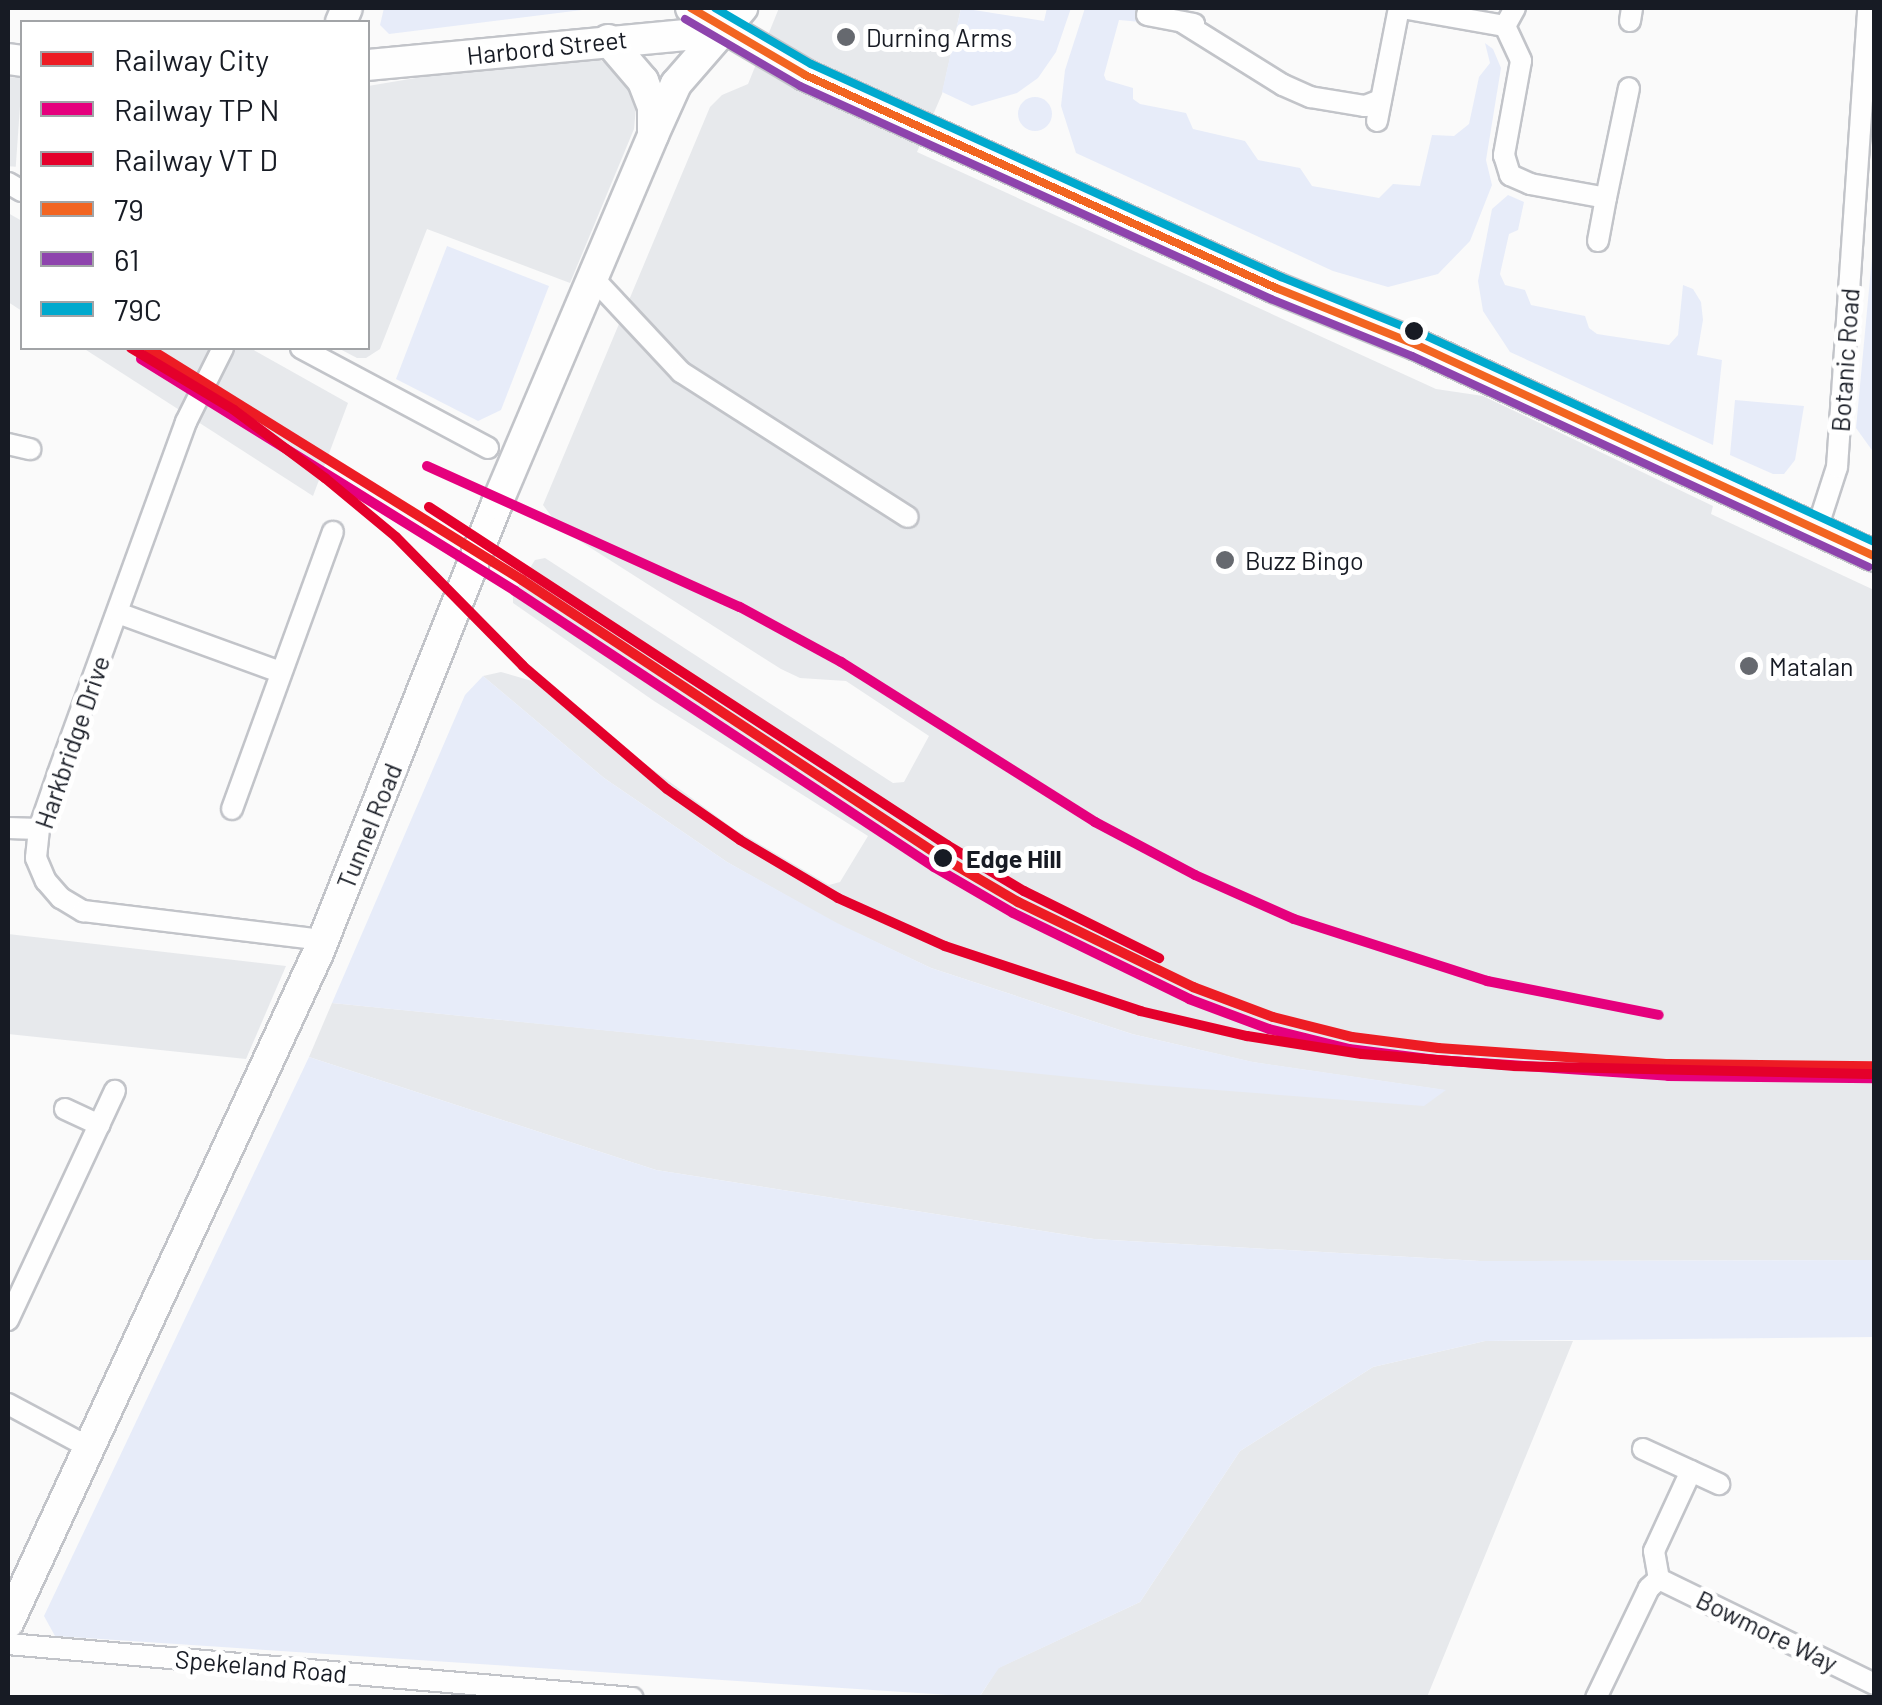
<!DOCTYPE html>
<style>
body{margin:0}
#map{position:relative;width:1882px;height:1705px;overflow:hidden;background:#fafafa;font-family:Barlow,sans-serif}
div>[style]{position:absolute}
.built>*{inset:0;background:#e7e9ec;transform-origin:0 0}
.green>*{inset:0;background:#e7ecf9}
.round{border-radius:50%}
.roads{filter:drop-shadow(2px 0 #c2c4c9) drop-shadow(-2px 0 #c2c4c9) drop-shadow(0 2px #c2c4c9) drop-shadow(0 -2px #c2c4c9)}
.street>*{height:20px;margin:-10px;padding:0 10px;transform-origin:10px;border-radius:10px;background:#fefefe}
.secondary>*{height:30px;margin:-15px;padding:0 15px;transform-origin:15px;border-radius:15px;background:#fefefe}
.bus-1>*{height:8px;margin:-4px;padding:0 4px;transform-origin:4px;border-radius:4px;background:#f26522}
.bus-2>*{height:8px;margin:-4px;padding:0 4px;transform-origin:4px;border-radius:4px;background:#8e44ad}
.bus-3>*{height:8px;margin:-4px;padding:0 4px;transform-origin:4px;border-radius:4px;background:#00a9ce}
.rail-1>*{height:10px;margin:-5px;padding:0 5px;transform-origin:5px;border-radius:5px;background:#ed1c24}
.rail-2>*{height:10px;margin:-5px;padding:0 5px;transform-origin:5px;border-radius:5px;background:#e5007d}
.rail-3>*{height:10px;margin:-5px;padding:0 5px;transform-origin:5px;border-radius:5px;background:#e4002b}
.dots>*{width:28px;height:28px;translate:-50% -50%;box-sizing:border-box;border:5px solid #fff;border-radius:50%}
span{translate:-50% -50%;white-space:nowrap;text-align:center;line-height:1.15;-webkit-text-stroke:10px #fff;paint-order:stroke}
.poi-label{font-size:25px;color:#171b24}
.left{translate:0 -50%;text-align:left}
.street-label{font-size:25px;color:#171b24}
.stop-label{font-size:25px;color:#171b24;font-weight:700}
.frame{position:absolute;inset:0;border:10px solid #171b24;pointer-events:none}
.legend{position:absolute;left:20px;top:20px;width:350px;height:330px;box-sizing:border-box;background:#fff;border:2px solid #a2a4a7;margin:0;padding:12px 18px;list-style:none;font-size:30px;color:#171b24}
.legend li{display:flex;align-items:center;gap:20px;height:50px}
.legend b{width:50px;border:2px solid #a2a4a7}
</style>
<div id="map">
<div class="built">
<i style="clip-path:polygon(779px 8px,961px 8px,942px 94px,917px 152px,1436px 389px,1483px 396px,1713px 506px,1711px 514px,1874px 590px,1874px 1260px,1480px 1261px,1094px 1239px,656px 1170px,309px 1057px,332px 1003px,866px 1056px,1444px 1090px,1252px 1062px,1132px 1034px,931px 968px,831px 921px,727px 862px,604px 778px,483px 676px,501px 672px,532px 681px,734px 829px,829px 885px,840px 882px,868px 836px,654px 701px,513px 603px,513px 594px,535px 560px,545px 558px,893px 783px,904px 782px,929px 736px,846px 681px,800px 678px,781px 669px,561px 529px,543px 505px,710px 107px,722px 95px,748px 84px)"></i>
<i style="clip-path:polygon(578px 51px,618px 68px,629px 83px,636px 107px,634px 129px,570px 283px,427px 229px,380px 349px,366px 358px,357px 358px,338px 348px,368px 348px,368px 86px)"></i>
<i style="left:8px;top:77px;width:14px;height:89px;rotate:4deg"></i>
<i style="clip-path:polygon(8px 213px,22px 221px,22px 311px,8px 302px)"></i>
<i style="clip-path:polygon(83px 348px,250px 348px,348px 403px,313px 496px)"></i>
<i style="clip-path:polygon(8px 934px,286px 966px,246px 1059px,8px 1034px)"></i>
<i style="clip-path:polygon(1485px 1341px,1573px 1341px,1427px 1697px,979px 1698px,998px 1668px,1140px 1602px,1240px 1451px,1373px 1367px)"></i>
</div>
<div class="green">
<i style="clip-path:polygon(384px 8px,598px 8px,389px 34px,380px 25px)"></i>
<i style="clip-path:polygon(961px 8px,1044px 21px,1047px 8px,1071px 8px,1056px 52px,1038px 78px,1017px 93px,972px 106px,942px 92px)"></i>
<i style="clip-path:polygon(1085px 8px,1141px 8px,1141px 22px,1119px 20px,1104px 75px,1106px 80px,1133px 88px,1133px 99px,1140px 104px,1186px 113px,1193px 129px,1245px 141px,1258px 160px,1300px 168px,1312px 186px,1379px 198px,1393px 184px,1420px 186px,1432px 135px,1454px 136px,1469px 124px,1479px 77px,1490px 63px,1485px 43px,1493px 49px,1501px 68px,1486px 160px,1492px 185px,1470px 241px,1438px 274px,1388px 287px,1333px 271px,1076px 153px,1061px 106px,1065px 70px)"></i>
<i class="round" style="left:1018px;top:97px;width:34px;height:34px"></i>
<i style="clip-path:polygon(1508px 195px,1524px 202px,1518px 230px,1509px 234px,1500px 274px,1505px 285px,1525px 290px,1531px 305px,1585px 316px,1589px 328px,1597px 334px,1669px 345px,1678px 335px,1683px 285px,1693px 289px,1701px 302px,1703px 320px,1697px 355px,1722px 360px,1713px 445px,1510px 352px,1483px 311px,1478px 281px,1492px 209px)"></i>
<i style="clip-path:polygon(1874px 236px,1874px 453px,1856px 428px)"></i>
<i style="clip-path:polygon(447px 246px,549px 286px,501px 410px,478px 421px,396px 379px)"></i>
<i style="clip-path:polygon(1735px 400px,1804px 406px,1795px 460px,1784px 474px,1773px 474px,1730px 455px)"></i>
<i style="clip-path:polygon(483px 676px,604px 778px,727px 862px,837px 923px,931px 968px,1132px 1034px,1253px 1062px,1446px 1090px,1424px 1106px,1150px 1085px,332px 1003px,465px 695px)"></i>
<i style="clip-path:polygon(309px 1057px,656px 1170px,1094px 1239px,1480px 1261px,1874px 1260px,1874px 1337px,1485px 1341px,1373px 1367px,1240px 1451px,1140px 1602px,999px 1668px,979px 1697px,55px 1636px,44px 1616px)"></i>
</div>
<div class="roads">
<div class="street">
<i style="left:1402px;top:8px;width:105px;rotate:9.9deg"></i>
<i style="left:1515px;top:8px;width:21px;rotate:119deg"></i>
<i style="left:1505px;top:26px;width:38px;rotate:65deg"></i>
<i style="left:1521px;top:61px;width:96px;rotate:100.3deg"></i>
<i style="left:1504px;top:155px;width:21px;rotate:73deg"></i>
<i style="left:1510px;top:175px;width:22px;rotate:24deg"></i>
<i style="left:1530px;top:184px;width:77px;rotate:10.4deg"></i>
<i style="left:1606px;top:198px;width:112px;rotate:-78.2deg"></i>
<i style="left:1147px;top:15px;width:48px;rotate:10.8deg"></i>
<i style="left:1630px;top:21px;width:13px;rotate:-81deg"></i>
<i style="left:1182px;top:22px;width:119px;rotate:32deg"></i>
<i style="left:1283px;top:85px;width:30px;rotate:24deg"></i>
<i style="left:1310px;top:97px;width:56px;rotate:9.3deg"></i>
<i style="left:1365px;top:106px;width:17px;rotate:-21deg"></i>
<i style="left:1377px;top:121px;width:115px;rotate:-79deg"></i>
<i style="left:8px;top:183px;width:16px;rotate:30deg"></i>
<i style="left:1598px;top:241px;width:44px;rotate:-79.5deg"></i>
<i style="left:593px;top:278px;width:129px;rotate:46.9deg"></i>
<i style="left:681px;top:372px;width:269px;rotate:32.6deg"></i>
<i style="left:223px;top:348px;width:83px;rotate:116.6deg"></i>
<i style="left:186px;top:422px;width:375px;rotate:110deg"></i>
<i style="left:58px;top:774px;width:58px;rotate:109.1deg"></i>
<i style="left:39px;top:829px;width:29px;rotate:96deg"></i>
<i style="left:36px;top:858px;width:25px;rotate:67deg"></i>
<i style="left:46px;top:881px;width:23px;rotate:49deg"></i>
<i style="left:61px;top:898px;width:26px;rotate:31deg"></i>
<i style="left:83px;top:911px;width:243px;rotate:6.9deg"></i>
<i style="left:301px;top:348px;width:212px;rotate:28.1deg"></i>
<i style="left:8px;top:444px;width:23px;rotate:13deg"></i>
<i style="left:1817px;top:529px;width:65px;rotate:-72.1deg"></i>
<i style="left:1837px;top:467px;width:460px;rotate:-86.1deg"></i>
<i style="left:118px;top:613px;width:172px;rotate:20deg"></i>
<i style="left:232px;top:809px;width:295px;rotate:-70deg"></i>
<i style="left:8px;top:828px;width:31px;rotate:2deg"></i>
<i style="left:65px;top:1109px;width:38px;rotate:25deg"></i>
<i style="left:8px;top:1320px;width:253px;rotate:-65deg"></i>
<i style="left:8px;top:1404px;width:95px;rotate:28.2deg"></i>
<i style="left:1643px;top:1449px;width:84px;rotate:24.7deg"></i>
<i style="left:1691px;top:1471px;width:88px;rotate:114.8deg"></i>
<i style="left:1654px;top:1551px;width:28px;rotate:80deg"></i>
<i style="left:1659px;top:1579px;width:239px;rotate:26deg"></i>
<i style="left:8px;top:1644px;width:627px;rotate:4.94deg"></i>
<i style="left:1596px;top:1698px;width:122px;rotate:-64.3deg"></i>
<i style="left:1649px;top:1588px;width:13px;rotate:-42deg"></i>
</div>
<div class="secondary">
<i style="left:691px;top:8px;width:132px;rotate:30.4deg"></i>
<i style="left:805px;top:75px;width:517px;rotate:24.33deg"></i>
<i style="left:1276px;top:288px;width:152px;rotate:22deg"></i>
<i style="left:1417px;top:345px;width:503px;rotate:24.78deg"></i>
<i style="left:341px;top:22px;width:15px;rotate:-67deg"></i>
<i style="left:608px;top:40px;width:54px;rotate:49.5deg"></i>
<i style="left:643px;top:81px;width:28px;rotate:69deg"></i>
<i style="left:653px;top:107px;width:25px;rotate:90deg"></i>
<i style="left:8px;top:59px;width:14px;rotate:8deg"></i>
<i style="left:368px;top:65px;width:360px;rotate:-5.4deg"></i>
<i style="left:8px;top:1623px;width:738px;rotate:-65.17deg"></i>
<i style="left:318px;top:953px;width:484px;rotate:-68.3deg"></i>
<i style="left:497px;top:503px;width:400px;rotate:-67deg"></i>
<i style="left:653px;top:135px;width:56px;rotate:-65.7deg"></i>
<i style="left:676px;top:84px;width:101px;rotate:-49deg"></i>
</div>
</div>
<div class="bus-1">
<i style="left:691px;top:8px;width:132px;rotate:30.4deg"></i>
<i style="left:805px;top:75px;width:517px;rotate:24.33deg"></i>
<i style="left:1276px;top:288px;width:152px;rotate:22deg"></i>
<i style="left:1417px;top:345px;width:503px;rotate:24.78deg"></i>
</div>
<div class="bus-2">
<i style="left:685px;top:19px;width:133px;rotate:30.2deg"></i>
<i style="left:800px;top:86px;width:517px;rotate:24.33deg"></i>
<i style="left:1271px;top:299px;width:152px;rotate:22deg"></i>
<i style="left:1412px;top:356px;width:503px;rotate:24.78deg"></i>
</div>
<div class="bus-3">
<i style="left:715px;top:8px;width:111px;rotate:30.3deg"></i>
<i style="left:811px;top:64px;width:516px;rotate:24.38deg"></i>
<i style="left:1281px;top:277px;width:152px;rotate:22deg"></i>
<i style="left:1422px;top:334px;width:498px;rotate:24.7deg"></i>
</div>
<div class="rail-1">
<i style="left:148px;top:348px;width:440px;rotate:31.8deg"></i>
<i style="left:522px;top:580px;width:501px;rotate:33.44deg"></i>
<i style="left:940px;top:856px;width:91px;rotate:30.5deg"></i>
<i style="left:1018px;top:902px;width:195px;rotate:25.9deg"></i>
<i style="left:1193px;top:987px;width:85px;rotate:20.6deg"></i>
<i style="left:1273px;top:1017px;width:81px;rotate:14.2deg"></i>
<i style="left:1352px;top:1037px;width:87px;rotate:7.3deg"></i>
<i style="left:1438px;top:1048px;width:232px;rotate:4deg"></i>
<i style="left:1669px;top:1064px;width:205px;rotate:0.6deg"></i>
</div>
<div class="rail-2">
<i style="left:141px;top:359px;width:440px;rotate:31.8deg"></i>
<i style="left:515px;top:591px;width:502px;rotate:33.37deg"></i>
<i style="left:934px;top:867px;width:91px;rotate:30.2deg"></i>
<i style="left:1013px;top:913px;width:196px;rotate:26deg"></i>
<i style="left:1189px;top:999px;width:85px;rotate:20.6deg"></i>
<i style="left:1269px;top:1029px;width:82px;rotate:14deg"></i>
<i style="left:1349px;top:1049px;width:88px;rotate:7.2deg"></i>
<i style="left:1436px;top:1060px;width:233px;rotate:3.9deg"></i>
<i style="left:1668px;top:1076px;width:206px;rotate:0.6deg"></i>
<i style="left:427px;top:466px;width:343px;rotate:24.3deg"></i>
<i style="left:740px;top:607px;width:115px;rotate:28.6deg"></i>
<i style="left:841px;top:662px;width:300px;rotate:32.2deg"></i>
<i style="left:1095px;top:822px;width:113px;rotate:27.9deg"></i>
<i style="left:1195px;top:875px;width:108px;rotate:24deg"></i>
<i style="left:1294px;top:919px;width:203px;rotate:17.8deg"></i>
<i style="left:1487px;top:981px;width:175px;rotate:11.2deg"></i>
</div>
<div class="rail-3">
<i style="left:131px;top:348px;width:120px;rotate:31deg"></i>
<i style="left:234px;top:410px;width:114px;rotate:36.8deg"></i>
<i style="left:325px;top:478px;width:92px;rotate:39.7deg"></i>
<i style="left:396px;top:537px;width:181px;rotate:45.4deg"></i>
<i style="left:523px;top:666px;width:189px;rotate:40.5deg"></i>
<i style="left:667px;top:789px;width:89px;rotate:34.9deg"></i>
<i style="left:740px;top:840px;width:114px;rotate:30.6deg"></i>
<i style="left:838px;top:898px;width:117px;rotate:24.2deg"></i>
<i style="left:945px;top:946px;width:206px;rotate:18.4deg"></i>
<i style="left:1140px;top:1011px;width:110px;rotate:13.2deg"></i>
<i style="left:1247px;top:1036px;width:116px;rotate:8.9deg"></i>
<i style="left:1362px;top:1054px;width:153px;rotate:4.5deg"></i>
<i style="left:1515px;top:1066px;width:359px;rotate:1.3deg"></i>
<i style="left:429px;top:507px;width:619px;rotate:33.12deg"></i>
<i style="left:947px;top:845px;width:90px;rotate:30.9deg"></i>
<i style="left:1024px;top:891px;width:151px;rotate:26.4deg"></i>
</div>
<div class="dots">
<i style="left:846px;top:37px;background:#66696f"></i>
<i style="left:1414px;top:331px;background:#171b24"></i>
<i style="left:1225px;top:560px;background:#66696f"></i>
<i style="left:1749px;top:666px;background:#66696f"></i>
<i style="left:943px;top:858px;background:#171b24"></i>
</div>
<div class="poi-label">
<span class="left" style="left:866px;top:37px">Durning Arms</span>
<span class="left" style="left:1245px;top:560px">Buzz Bingo</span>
<span class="left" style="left:1769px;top:666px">Matalan</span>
</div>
<div class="street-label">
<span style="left:547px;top:47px;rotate:-6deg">Harbord Street</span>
<span style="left:1845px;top:360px;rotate:-86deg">Botanic Road</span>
<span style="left:72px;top:742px;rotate:-71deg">Harkbridge Drive</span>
<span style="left:369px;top:826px;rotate:-68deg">Tunnel Road</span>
<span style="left:1767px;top:1631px;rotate:26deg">Bowmore Way</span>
<span style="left:261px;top:1666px;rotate:5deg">Spekeland Road</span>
</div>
<div class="stop-label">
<span class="left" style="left:966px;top:858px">Edge Hill</span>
</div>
<div class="frame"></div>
<ul class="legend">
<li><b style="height:12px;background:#ed1c24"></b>Railway City</li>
<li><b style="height:12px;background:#e5007d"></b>Railway TP N</li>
<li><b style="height:12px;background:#e4002b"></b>Railway VT D</li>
<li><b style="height:12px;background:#f26522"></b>79</li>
<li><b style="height:12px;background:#8e44ad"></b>61</li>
<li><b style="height:12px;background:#00a9ce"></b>79C</li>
</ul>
</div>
